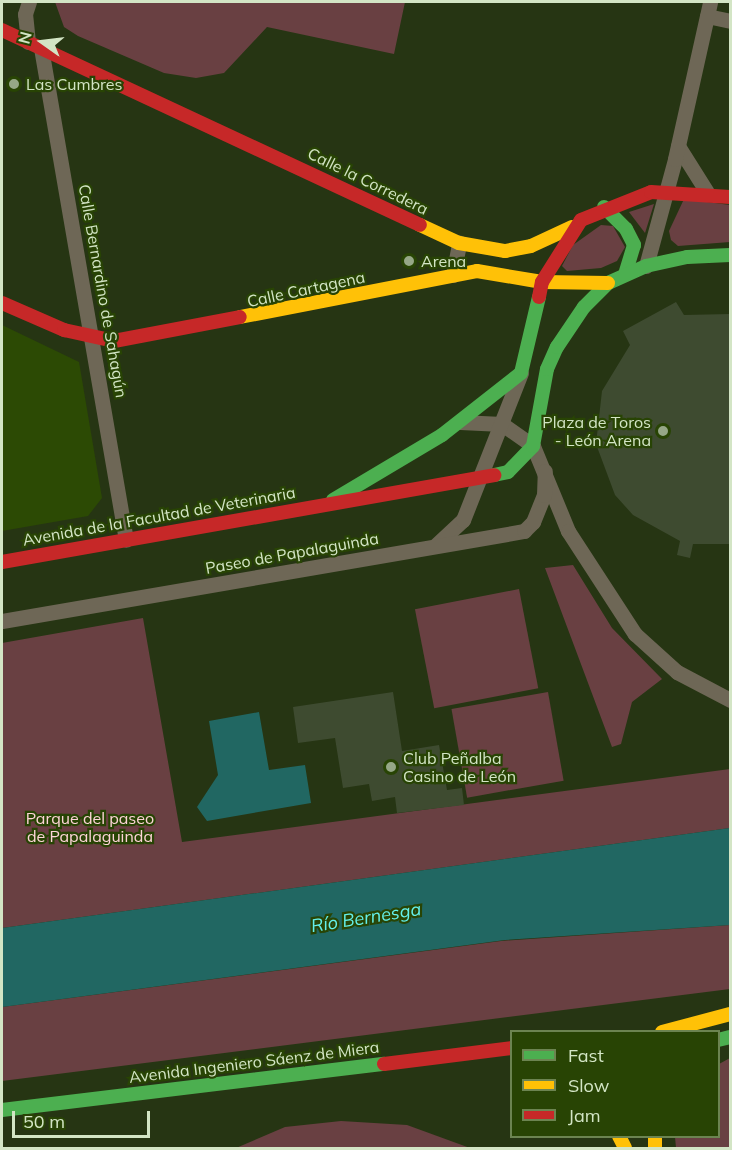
<!DOCTYPE html>
<meta charset="utf-8">
<style>
body{margin:0}
#map{position:relative;width:732px;height:1150px;overflow:hidden;background:#263513;font-family:Mulish,sans-serif}
div>[style]{position:absolute}
.built>*{inset:0;background:#2c4a04}
.green>*{inset:0;background:#694042;transform-origin:0 0}
.water>*{inset:0;background:#216762}
.building>*{inset:0;background:#3e4b30}
.street>*{height:15px;margin:-7.5px;padding:0 7.5px;transform-origin:7.5px;border-radius:7.5px;background:#6e6756}
.fast>*{height:14px;margin:-7px;padding:0 7px;transform-origin:7px;border-radius:7px;background:#4caf50}
.slow>*{height:14px;margin:-7px;padding:0 7px;transform-origin:7px;border-radius:7px;background:#ffc107}
.jam>*{height:14px;margin:-7px;padding:0 7px;transform-origin:7px;border-radius:7px;background:#c62828}
.dots>*{width:16px;height:16px;translate:-50% -50%;box-sizing:border-box;border:3px solid #284404;border-radius:50%}
span{translate:-50% -50%;white-space:nowrap;text-align:center;line-height:1.15;-webkit-text-stroke:4.5px #284404;paint-order:stroke}
.poi-label{font-size:16px;color:#d3e5c5}
.left{translate:0 -50%;text-align:left}
.right{translate:-100% -50%;text-align:right}
.street-label{font-size:16px;color:#d3e5c5}
.park-label{font-size:16px;color:#fed4d8}
.water-label{font-size:18px;color:#64f0eb;font-style:italic}
.frame{position:absolute;inset:0;border:3px solid #d3e5c5;pointer-events:none}
.legend{position:absolute;left:510px;top:1030px;width:210px;height:108px;box-sizing:border-box;background:#284404;border:2px solid #6c8451;margin:0;padding:8px 10px;list-style:none;font-size:18px;color:#d3e5c5}
.legend li{display:flex;align-items:center;gap:12px;height:30px}
.legend b{width:30px;border:2px solid #6c8451}
.north{position:absolute;left:12px;top:12px;width:60px;height:60px;-webkit-text-stroke:4px #284404;paint-order:stroke;rotate:284deg;font-size:16px;font-weight:700;line-height:24px;text-align:center;color:#d3e5c5}
.north::after{content:'';display:block;margin:auto;width:21px;height:27px;background:#d3e5c5;clip-path:polygon(50% 0,100% 100%,50% 72%,0 100%)}
.scale{position:absolute;left:12px;top:1111px;width:138px;height:27px;box-sizing:border-box;border:3px solid #d3e5c5;border-top:0;padding-left:8px;font-size:18px;line-height:21px;white-space:nowrap;color:#d3e5c5;-webkit-text-stroke:4px #284404;paint-order:stroke}
</style>
<div id="map">
<div class="built">
<i style="clip-path:polygon(2px 325px,79px 362px,102px 498px,88px 516px,2px 531px)"></i>
</div>
<div class="green">
<i style="clip-path:polygon(55px 2px,405px 2px,394px 54px,267px 27px,224px 73px,196px 78px,164px 73px,78px 36px,64px 27px)"></i>
<i style="clip-path:polygon(684px 199px,730px 205px,730px 242px,678px 246px,671px 240px,669px 231px)"></i>
<i style="clip-path:polygon(654px 204px,645px 233px,629px 212px)"></i>
<i style="clip-path:polygon(601px 225px,613px 226px,625px 247px,617px 261px,601px 268px,567px 271px,562px 266px,573px 245px)"></i>
<i style="clip-path:polygon(573px 565px,612px 628px,662px 679px,632px 702px,621px 744px,612px 747px,545px 568px)"></i>
<i style="left:519px;top:589px;width:101px;height:106px;rotate:79deg"></i>
<i style="clip-path:polygon(143px 618px,182px 842px,730px 769px,730px 828px,2px 928px,2px 643px)"></i>
<i style="left:548px;top:692px;width:90px;height:98px;rotate:80deg"></i>
<i style="clip-path:polygon(730px 925px,730px 989px,2px 1081px,2px 1007px,501px 941px)"></i>
<i style="clip-path:polygon(730px 1058px,730px 1148px,676px 1148px,675px 1137px,718px 1136px,719px 1064px)"></i>
<i style="clip-path:polygon(341px 1121px,407px 1125px,470px 1148px,236px 1148px,285px 1127px)"></i>
</div>
<div class="water">
<i style="clip-path:polygon(259px 712px,269px 770px,305px 765px,311px 803px,207px 821px,197px 807px,218px 775px,209px 721px)"></i>
<i style="clip-path:polygon(730px 828px,730px 925px,505px 940px,2px 1007px,2px 928px)"></i>
</div>
<div class="building">
<i style="clip-path:polygon(676px 302px,684px 315px,730px 314px,730px 544px,693px 544px,690px 558px,677px 555px,680px 541px,633px 515px,615px 495px,596px 444px,602px 391px,630px 345px,623px 331px)"></i>
<i style="clip-path:polygon(393px 692px,402px 751px,439px 745px,447px 790px,462px 788px,464px 805px,397px 813px,395px 797px,372px 801px,369px 784px,343px 788px,335px 738px,298px 743px,293px 707px)"></i>
</div>
<div class="street">
<i style="left:707px;top:16px;width:24px;rotate:12deg"></i>
<i style="left:28px;top:42px;width:28px;rotate:-96deg"></i>
<i style="left:25px;top:14px;width:13px;rotate:-72deg"></i>
<i style="left:41px;top:48px;width:499px;rotate:80.2deg"></i>
<i style="left:678px;top:146px;width:54px;rotate:57.8deg"></i>
<i style="left:646px;top:266px;width:111px;rotate:-74.8deg"></i>
<i style="left:675px;top:159px;width:161px;rotate:-77.4deg"></i>
<i style="left:453px;top:275px;width:33px;rotate:-79deg"></i>
<i style="left:460px;top:422px;width:42px;rotate:2.7deg"></i>
<i style="left:502px;top:424px;width:38px;rotate:35deg"></i>
<i style="left:533px;top:446px;width:92px;rotate:67.6deg"></i>
<i style="left:568px;top:531px;width:123px;rotate:57deg"></i>
<i style="left:635px;top:634px;width:57px;rotate:42.1deg"></i>
<i style="left:677px;top:672px;width:60px;rotate:27.8deg"></i>
<i style="left:436px;top:545px;width:37px;rotate:-43deg"></i>
<i style="left:463px;top:520px;width:158px;rotate:-68.5deg"></i>
<i style="left:2px;top:621px;width:530px;rotate:-9.78deg"></i>
<i style="left:524px;top:531px;width:13px;rotate:-45deg"></i>
<i style="left:533px;top:522px;width:29px;rotate:-68deg"></i>
<i style="left:544px;top:495px;width:24px;rotate:-88deg"></i>
</div>
<div class="fast">
<i style="left:604px;top:207px;width:31px;rotate:45deg"></i>
<i style="left:626px;top:229px;width:18px;rotate:63deg"></i>
<i style="left:634px;top:245px;width:28px;rotate:107deg"></i>
<i style="left:494px;top:475px;width:14px;rotate:-12deg"></i>
<i style="left:508px;top:472px;width:36px;rotate:-46deg"></i>
<i style="left:533px;top:446px;width:78px;rotate:-79.7deg"></i>
<i style="left:547px;top:369px;width:24px;rotate:-66deg"></i>
<i style="left:557px;top:347px;width:48px;rotate:-56deg"></i>
<i style="left:584px;top:307px;width:34px;rotate:-45deg"></i>
<i style="left:608px;top:283px;width:42px;rotate:-24.1deg"></i>
<i style="left:646px;top:266px;width:42px;rotate:-12.4deg"></i>
<i style="left:687px;top:257px;width:43px;rotate:-2.7deg"></i>
<i style="left:333px;top:500px;width:127px;rotate:-30.8deg"></i>
<i style="left:442px;top:435px;width:100px;rotate:-38.1deg"></i>
<i style="left:521px;top:373px;width:78px;rotate:-76.7deg"></i>
<i style="left:718px;top:1040px;width:12px;rotate:-14deg"></i>
<i style="left:2px;top:1110px;width:385px;rotate:-6.9deg"></i>
</div>
<div class="slow">
<i style="left:420px;top:225px;width:43px;rotate:24.8deg"></i>
<i style="left:459px;top:243px;width:47px;rotate:9.9deg"></i>
<i style="left:505px;top:251px;width:26px;rotate:-11deg"></i>
<i style="left:531px;top:246px;width:45px;rotate:-24.9deg"></i>
<i style="left:240px;top:317px;width:241px;rotate:-11deg"></i>
<i style="left:477px;top:271px;width:66px;rotate:9.6deg"></i>
<i style="left:542px;top:282px;width:66px;rotate:0.9deg"></i>
<i style="left:662px;top:1032px;width:70px;rotate:-14.8deg"></i>
<i style="left:619px;top:1136px;width:13px;rotate:63deg"></i>
<i style="left:655px;top:1136px;width:12px;rotate:90deg"></i>
</div>
<div class="jam">
<i style="left:2px;top:30px;width:461px;rotate:25deg"></i>
<i style="left:539px;top:297px;width:15px;rotate:-79deg"></i>
<i style="left:542px;top:282px;width:73px;rotate:-57.8deg"></i>
<i style="left:581px;top:220px;width:75px;rotate:-21.8deg"></i>
<i style="left:651px;top:192px;width:79px;rotate:3.6deg"></i>
<i style="left:2px;top:303px;width:68px;rotate:23.5deg"></i>
<i style="left:64px;top:330px;width:51px;rotate:12.4deg"></i>
<i style="left:114px;top:341px;width:128px;rotate:-10.8deg"></i>
<i style="left:2px;top:562px;width:500px;rotate:-10deg"></i>
<i style="left:384px;top:1064px;width:129px;rotate:-7.1deg"></i>
</div>
<div class="dots">
<i style="left:14px;top:84px;background:#96a787"></i>
<i style="left:409px;top:261px;background:#96a787"></i>
<i style="left:663px;top:431px;background:#96a787"></i>
<i style="left:391px;top:767px;background:#96a787"></i>
</div>
<div class="poi-label">
<span class="left" style="left:26px;top:84px">Las Cumbres</span>
<span class="left" style="left:421px;top:261px">Arena</span>
<span class="right" style="left:651px;top:431px">Plaza de Toros<br>- León Arena</span>
<span class="left" style="left:403px;top:767px">Club Peñalba<br>Casino de León</span>
</div>
<div class="street-label">
<span style="left:368px;top:181px;rotate:26deg">Calle la Corredera</span>
<span style="left:306px;top:289px;rotate:-12deg">Calle Cartagena</span>
<span style="left:103px;top:291px;rotate:80deg">Calle Bernardino de Sahagún</span>
<span style="left:159px;top:516px;rotate:-10deg">Avenida de la Facultad de Veterinaria</span>
<span style="left:292px;top:553px;rotate:-10deg">Paseo de Papalaguinda</span>
<span style="left:254px;top:1062px;rotate:-7deg">Avenida Ingeniero Sáenz de Miera</span>
</div>
<div class="park-label">
<span style="left:90px;top:827px">Parque del paseo<br>de Papalaguinda</span>
</div>
<div class="water-label">
<span style="left:366px;top:918px;rotate:-9deg">Río Bernesga</span>
</div>
<div class="frame"></div>
<ul class="legend">
<li><b style="height:8px;background:#4caf50"></b>Fast</li>
<li><b style="height:8px;background:#ffc107"></b>Slow</li>
<li><b style="height:8px;background:#c62828"></b>Jam</li>
</ul>
<div class="north">N</div>
<div class="scale">50 m</div>
</div>
